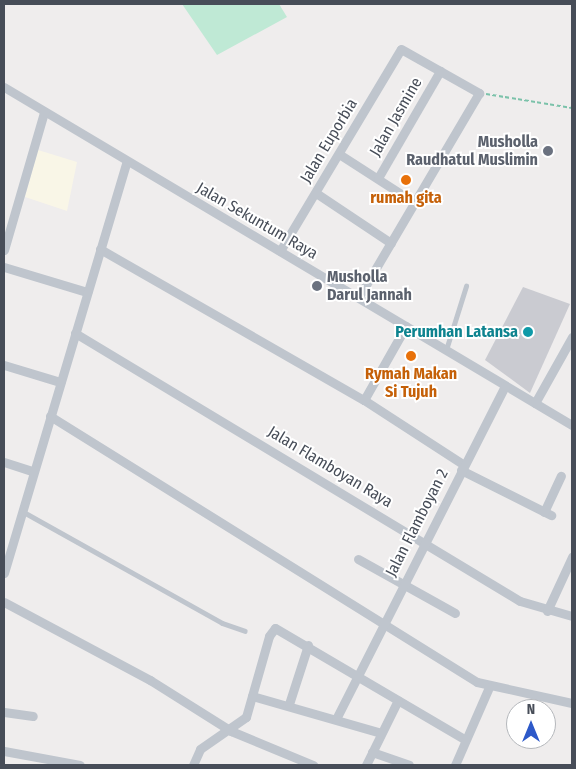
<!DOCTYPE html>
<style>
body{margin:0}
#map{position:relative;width:576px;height:769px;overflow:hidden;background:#efeded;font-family:"Fira Sans Condensed",sans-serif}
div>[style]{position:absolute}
.commercial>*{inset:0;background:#f9f6e7}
.green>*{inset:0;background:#bfe9d5}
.building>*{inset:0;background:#cacbd1}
.path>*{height:2px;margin-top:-1px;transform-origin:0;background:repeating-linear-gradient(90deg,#7bc2aa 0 4px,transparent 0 6.5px)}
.service>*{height:4.5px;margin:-2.25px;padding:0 2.25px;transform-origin:2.25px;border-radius:2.25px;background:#bfc5cd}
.minor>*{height:9px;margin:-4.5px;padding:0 4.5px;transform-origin:4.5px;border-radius:4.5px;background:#bfc5cd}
.dots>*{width:14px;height:14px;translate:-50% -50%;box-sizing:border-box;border:2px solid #fff;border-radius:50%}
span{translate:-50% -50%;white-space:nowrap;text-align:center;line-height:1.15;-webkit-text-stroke:4px #fff;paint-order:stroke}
.street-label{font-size:16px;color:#474d58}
.worship-label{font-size:16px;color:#5b616d;font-weight:700}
.right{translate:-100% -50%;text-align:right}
.left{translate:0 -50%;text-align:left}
.food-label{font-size:16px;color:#c56008;font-weight:700}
.culture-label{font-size:16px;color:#0d838f;font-weight:700}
.frame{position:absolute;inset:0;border:5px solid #474d58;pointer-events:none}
.north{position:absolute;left:506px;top:699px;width:50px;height:50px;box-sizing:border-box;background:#fff;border:1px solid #b5b8bc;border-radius:50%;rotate:0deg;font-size:14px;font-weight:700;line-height:20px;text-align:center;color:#474d58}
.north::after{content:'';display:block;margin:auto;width:18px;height:22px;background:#2d59c9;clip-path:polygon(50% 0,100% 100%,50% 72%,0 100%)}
</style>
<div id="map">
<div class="commercial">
<i style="clip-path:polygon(38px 150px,77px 162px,67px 211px,25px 197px)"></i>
</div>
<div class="green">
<i style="clip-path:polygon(182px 4px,279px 4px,287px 17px,217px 55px)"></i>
</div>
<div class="building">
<i style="clip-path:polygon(523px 287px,570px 304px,530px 393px,485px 360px)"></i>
</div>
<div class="path">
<i style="left:486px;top:94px;width:87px;rotate:9.2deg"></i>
</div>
<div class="service">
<i style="left:446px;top:350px;width:67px;rotate:-72.6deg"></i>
<i style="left:22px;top:511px;width:229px;rotate:29.2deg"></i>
<i style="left:222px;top:623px;width:24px;rotate:19deg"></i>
</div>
<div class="minor">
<i style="left:4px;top:87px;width:661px;rotate:30.76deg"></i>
<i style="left:339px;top:154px;width:90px;rotate:32.8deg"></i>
<i style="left:378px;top:178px;width:124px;rotate:-59.9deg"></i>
<i style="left:316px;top:193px;width:90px;rotate:33.7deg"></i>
<i style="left:100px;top:249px;width:304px;rotate:29.8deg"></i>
<i style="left:364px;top:400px;width:119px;rotate:33deg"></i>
<i style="left:4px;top:250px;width:144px;rotate:-73.8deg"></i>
<i style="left:280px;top:251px;width:235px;rotate:-59.1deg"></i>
<i style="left:401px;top:49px;width:90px;rotate:29.4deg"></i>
<i style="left:479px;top:93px;width:237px;rotate:120.5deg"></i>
<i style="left:4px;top:267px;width:87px;rotate:16.8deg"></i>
<i style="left:75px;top:333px;width:519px;rotate:31.06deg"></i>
<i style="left:520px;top:601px;width:54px;rotate:16.1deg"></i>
<i style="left:4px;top:365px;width:59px;rotate:16.9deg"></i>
<i style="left:364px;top:400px;width:85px;rotate:-60.4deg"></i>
<i style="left:535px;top:403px;width:76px;rotate:-60.7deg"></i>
<i style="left:50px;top:416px;width:503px;rotate:31.92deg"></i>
<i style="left:477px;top:682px;width:97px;rotate:12.5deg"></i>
<i style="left:4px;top:462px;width:28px;rotate:18deg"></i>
<i style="left:461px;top:470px;width:101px;rotate:26.6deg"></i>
<i style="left:544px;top:512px;width:40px;rotate:-65deg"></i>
<i style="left:358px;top:559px;width:111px;rotate:29.1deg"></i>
<i style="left:4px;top:573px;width:428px;rotate:-73.4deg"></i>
<i style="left:4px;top:602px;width:166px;rotate:28.1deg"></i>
<i style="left:150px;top:680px;width:96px;rotate:32.2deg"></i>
<i style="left:231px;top:731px;width:89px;rotate:22.5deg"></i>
<i style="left:547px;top:611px;width:60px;rotate:-65.2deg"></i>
<i style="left:252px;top:696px;width:134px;rotate:16deg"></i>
<i style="left:289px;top:704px;width:62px;rotate:-72.1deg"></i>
<i style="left:4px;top:712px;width:29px;rotate:8deg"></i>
<i style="left:336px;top:719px;width:373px;rotate:-63.1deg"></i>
<i style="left:4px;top:751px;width:77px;rotate:10.4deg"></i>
<i style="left:372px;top:752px;width:39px;rotate:19deg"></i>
<i style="left:193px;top:765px;width:17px;rotate:-66deg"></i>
<i style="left:200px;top:749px;width:56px;rotate:-34.8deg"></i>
<i style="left:246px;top:717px;width:84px;rotate:-74.1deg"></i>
<i style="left:269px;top:636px;width:10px;rotate:-53deg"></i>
<i style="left:275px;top:628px;width:219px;rotate:30.4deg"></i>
<i style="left:366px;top:765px;width:72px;rotate:-63.8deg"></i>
<i style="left:455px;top:765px;width:85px;rotate:-66.4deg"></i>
</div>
<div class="dots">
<i style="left:548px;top:151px;background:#6b7280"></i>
<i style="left:406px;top:180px;background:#e8710a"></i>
<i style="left:317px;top:286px;background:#6b7280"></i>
<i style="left:528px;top:332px;background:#0f9aa8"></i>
<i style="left:411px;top:356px;background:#e8710a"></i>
</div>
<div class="street-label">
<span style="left:396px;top:117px;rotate:-60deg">Jalan Jasmine</span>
<span style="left:329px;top:141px;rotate:-59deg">Jalan Euporbia</span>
<span style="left:257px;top:221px;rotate:30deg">Jalan Sekuntum Raya</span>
<span style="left:330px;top:467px;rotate:31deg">Jalan Flamboyan Raya</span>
<span style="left:417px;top:523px;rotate:-63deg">Jalan Flamboyan 2</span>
</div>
<div class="worship-label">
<span class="right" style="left:538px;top:151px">Musholla<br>Raudhatul Muslimin</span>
<span class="left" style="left:327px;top:286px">Musholla<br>Darul Jannah</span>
</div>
<div class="food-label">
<span style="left:406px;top:198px">rumah gita</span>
<span style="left:411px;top:383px">Rymah Makan<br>Si Tujuh</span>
</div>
<div class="culture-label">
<span class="right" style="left:518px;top:332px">Perumhan Latansa</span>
</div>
<div class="frame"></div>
<div class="north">N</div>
</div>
